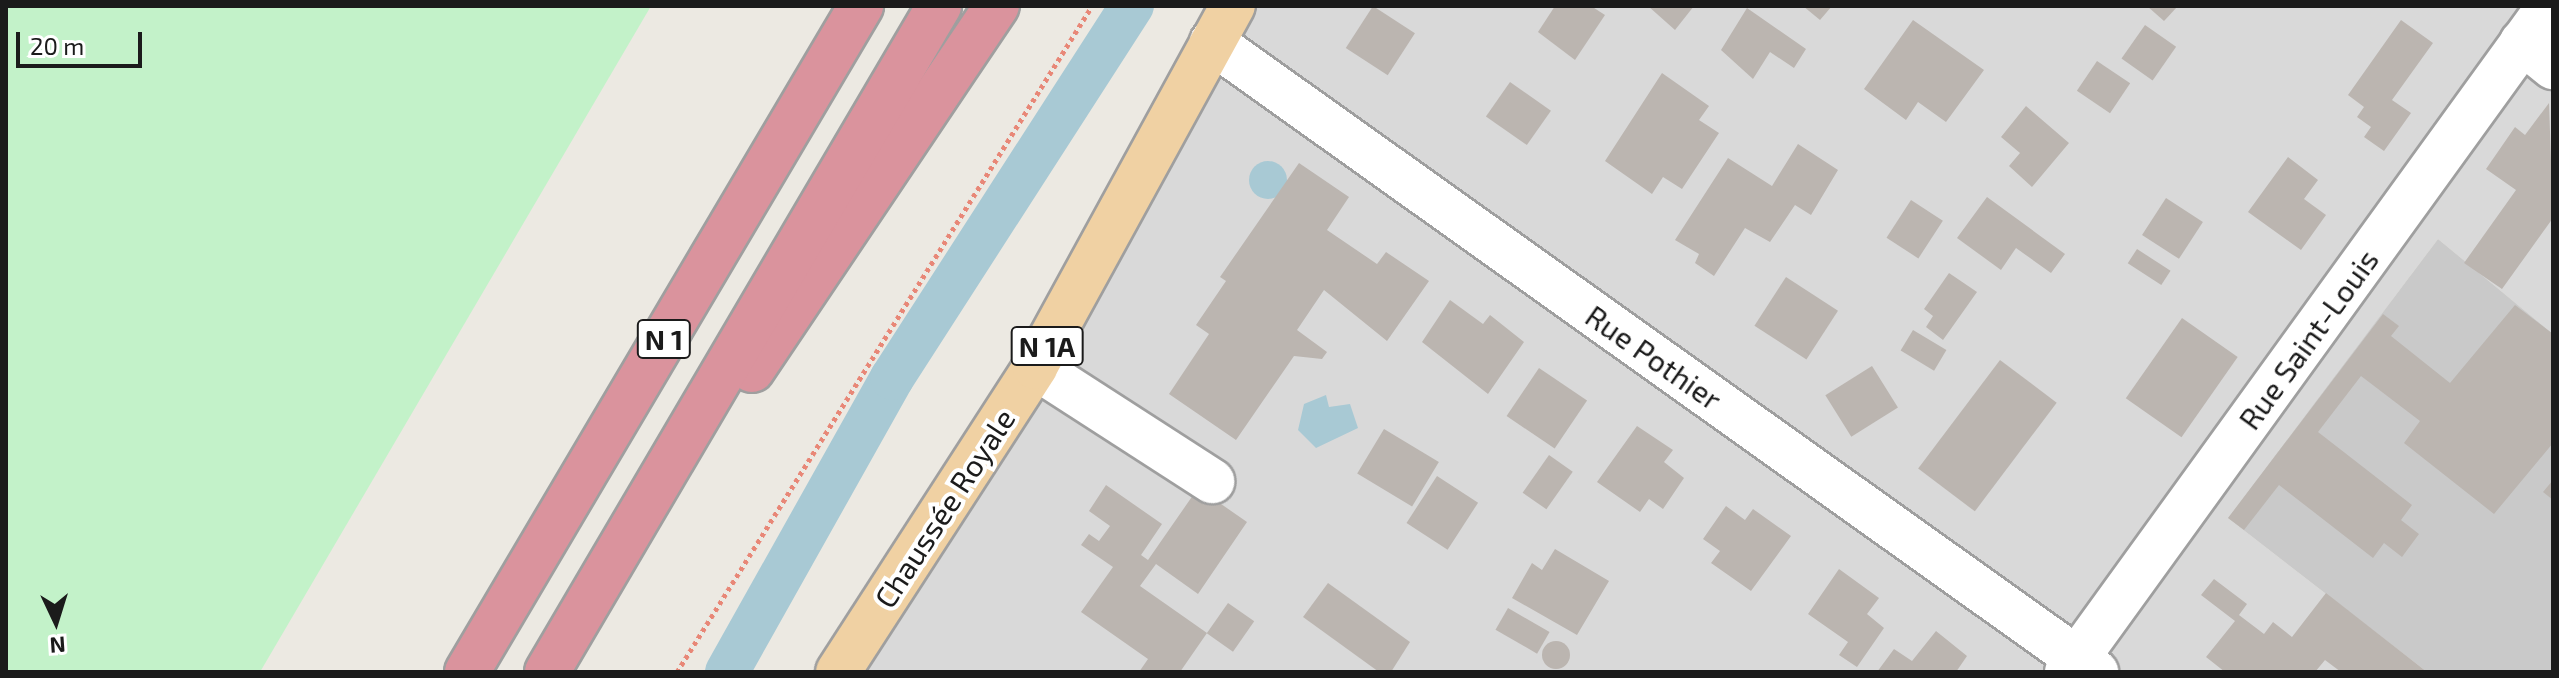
<!DOCTYPE html>
<meta charset="utf-8">
<style>
body{margin:0}
#map{position:relative;width:2559px;height:678px;overflow:hidden;background:#ece9e2;font-family:"Exo 2",sans-serif}
div>[style]{position:absolute}
.residential>*{inset:0;background:#d9d9d9}
.religious>*{inset:0;background:#c9c9c9}
.park>*{inset:0;background:#c3f2c9}
.water>*{inset:0;background:#a8c9d4}
.round{border-radius:50%}
.canal>*{height:44px;margin:-22px;padding:0 22px;transform-origin:22px;border-radius:22px;background:#a8c9d4}
.building>*{inset:0;background:#bbb5b0;transform-origin:0 0}
.path>*{height:5px;margin-top:-2.5px;transform-origin:0;background:repeating-linear-gradient(90deg,#e88777 0 4px,transparent 0 8px)}
.roads{filter:drop-shadow(2px 0 #9f9f9f) drop-shadow(-2px 0 #9f9f9f) drop-shadow(0 2px #9f9f9f) drop-shadow(0 -2px #9f9f9f)}
.minor>*{height:44px;margin:-22px;padding:0 22px;transform-origin:22px;border-radius:22px;background:#fff}
.major>*{height:44px;margin:-22px;padding:0 22px;transform-origin:22px;border-radius:22px;background:#f0d1a3}
.highway>*{height:44px;margin:-22px;padding:0 22px;transform-origin:22px;border-radius:22px;background:#da939d}
span{translate:-50% -50%;white-space:nowrap;text-align:center;line-height:1.15;-webkit-text-stroke:8px #fff;paint-order:stroke}
.shield-label span{padding:2px 6px;background:#fff;border:2px solid;border-radius:6px;-webkit-text-stroke-width:0}
.shield-label{font-size:28px;color:#1b1b1b;font-weight:700}
.street-label{font-size:30px;color:#1b1b1b}
.frame{position:absolute;inset:0;border:8px solid #1b1b1b;pointer-events:none}
.north{position:absolute;left:16px;top:582px;width:80px;height:80px;-webkit-text-stroke:6px #fff;paint-order:stroke;rotate:176deg;font-size:22px;font-weight:700;line-height:32px;text-align:center;color:#1b1b1b}
.north::after{content:'';display:block;margin:auto;width:28px;height:36px;background:#1b1b1b;clip-path:polygon(50% 0,100% 100%,50% 72%,0 100%)}
.scale{position:absolute;left:16px;top:32px;width:126px;height:36px;box-sizing:border-box;border:4px solid #1b1b1b;border-top:0;padding-left:10px;font-size:24px;line-height:28px;white-space:nowrap;color:#1b1b1b;-webkit-text-stroke:6px #fff;paint-order:stroke}
</style>
<div id="map">
<div class="residential">
<i style="clip-path:polygon(1233px 6px,2553px 6px,2553px 334px,2438px 239px,2228px 518px,2427px 672px,838px 672px)"></i>
</div>
<div class="religious">
<i style="clip-path:polygon(2438px 239px,2553px 334px,2553px 672px,2427px 672px,2228px 518px)"></i>
</div>
<div class="park">
<i style="clip-path:polygon(6px 6px,651px 6px,260px 672px,6px 672px)"></i>
</div>
<div class="water">
<i class="round" style="left:1249px;top:161px;width:38px;height:38px"></i>
<i style="clip-path:polygon(1326px 395px,1329px 407px,1350px 404px,1358px 428px,1316px 448px,1298px 430px,1304px 404px)"></i>
</div>
<div class="canal">
<i style="left:727px;top:672px;width:337px;rotate:-60.7deg"></i>
<i style="left:892px;top:378px;width:443px;rotate:-57.2deg"></i>
</div>
<div class="building">
<i style="left:1373px;top:6px;width:50px;height:50px;rotate:33deg"></i>
<i style="clip-path:polygon(1555px 6px,1591px 6px,1605px 15px,1575px 60px,1538px 32px)"></i>
<i style="clip-path:polygon(1648px 6px,1694px 6px,1675px 30px)"></i>
<i style="clip-path:polygon(1803px 6px,1832px 6px,1820px 20px)"></i>
<i style="clip-path:polygon(2147px 6px,2178px 6px,2164px 21px)"></i>
<i style="clip-path:polygon(1747px 8px,1806px 49px,1794px 68px,1770px 52px,1753px 79px,1721px 50px)"></i>
<i style="clip-path:polygon(1913px 20px,1984px 70px,1946px 122px,1918px 102px,1906px 120px,1864px 89px)"></i>
<i style="clip-path:polygon(2401px 20px,2433px 43px,2392px 100px,2411px 113px,2384px 151px,2364px 137px,2371px 127px,2357px 117px,2364px 107px,2348px 95px)"></i>
<i style="left:2145px;top:25px;width:38px;height:41px;rotate:35deg"></i>
<i style="left:2097px;top:61px;width:40px;height:36px;rotate:34deg"></i>
<i style="clip-path:polygon(1662px 73px,1709px 106px,1699px 120px,1719px 133px,1682px 189px,1663px 177px,1652px 194px,1605px 161px)"></i>
<i style="left:1510px;top:82px;width:50px;height:42px;rotate:35deg"></i>
<i style="clip-path:polygon(2549px 103px,2553px 218px,2502px 289px,2464px 263px,2516px 190px,2486px 169px,2515px 127px,2525px 135px)"></i>
<i style="clip-path:polygon(2026px 106px,2069px 143px,2032px 187px,2009px 166px,2020px 153px,2001px 137px)"></i>
<i style="clip-path:polygon(1798px 144px,1838px 170px,1811px 215px,1795px 205px,1770px 242px,1745px 228px,1714px 276px,1695px 263px,1699px 254px,1675px 240px,1728px 158px,1772px 186px)"></i>
<i style="clip-path:polygon(2288px 157px,2318px 180px,2304px 199px,2326px 215px,2301px 250px,2248px 212px)"></i>
<i style="clip-path:polygon(1299px 163px,1349px 197px,1327px 230px,1377px 264px,1386px 252px,1429px 281px,1387px 341px,1324px 290px,1297px 330px,1327px 352px,1322px 359px,1294px 356px,1236px 440px,1169px 394px,1209px 334px,1196px 325px,1226px 281px,1220px 277px)"></i>
<i style="clip-path:polygon(1987px 197px,2065px 254px,2051px 273px,2016px 248px,2001px 270px,1957px 238px)"></i>
<i style="left:2166px;top:198px;width:44px;height:44px;rotate:33deg"></i>
<i style="left:1911px;top:200px;width:38px;height:45px;rotate:33deg"></i>
<i style="left:2137px;top:249px;width:40px;height:17px;rotate:33deg"></i>
<i style="clip-path:polygon(1949px 273px,1977px 292px,1943px 340px,1926px 327px,1933px 316px,1924px 309px)"></i>
<i style="left:1786px;top:277px;width:62px;height:58px;rotate:33deg"></i>
<i style="clip-path:polygon(1450px 300px,1483px 324px,1490px 315px,1524px 342px,1488px 394px,1422px 342px)"></i>
<i style="clip-path:polygon(2515px 305px,2553px 334px,2553px 443px,2494px 514px,2404px 443px,2420px 421px,2361px 376px,2318px 432px,2412px 505px,2401px 520px,2419px 534px,2402px 557px,2384px 543px,2373px 558px,2279px 485px,2244px 530px,2228px 518px,2383px 314px,2399px 326px,2391px 336px,2450px 383px)"></i>
<i style="left:2182px;top:318px;width:68px;height:98px;rotate:35deg"></i>
<i style="left:1913px;top:330px;width:39px;height:24px;rotate:31deg"></i>
<i style="left:2000px;top:360px;width:71px;height:136px;rotate:37deg"></i>
<i style="left:1872px;top:366px;width:49px;height:55px;rotate:58deg"></i>
<i style="left:1539px;top:368px;width:58px;height:58px;rotate:34deg"></i>
<i style="clip-path:polygon(1637px 426px,1673px 450px,1664px 462px,1684px 478px,1663px 509px,1649px 499px,1640px 512px,1597px 482px)"></i>
<i style="left:1384px;top:429px;width:64px;height:52px;rotate:31deg"></i>
<i style="left:1549px;top:455px;width:29px;height:46px;rotate:35deg"></i>
<i style="left:1437px;top:476px;width:49px;height:56px;rotate:33deg"></i>
<i style="clip-path:polygon(2553px 480px,2553px 500px,2543px 492px)"></i>
<i style="clip-path:polygon(1106px 485px,1162px 524px,1141px 555px,1148px 560px,1198px 488px,1247px 522px,1198px 594px,1156px 564px,1140px 586px,1207px 633px,1180px 672px,1139px 672px,1148px 659px,1081px 612px,1113px 567px,1081px 545px,1089px 534px,1099px 541px,1110px 526px,1089px 511px)"></i>
<i style="clip-path:polygon(1726px 506px,1745px 520px,1753px 509px,1791px 536px,1751px 591px,1711px 563px,1720px 551px,1703px 539px)"></i>
<i style="clip-path:polygon(1555px 549px,1609px 581px,1577px 635px,1512px 598px,1532px 563px,1542px 570px)"></i>
<i style="clip-path:polygon(1839px 569px,1879px 598px,1867px 614px,1884px 628px,1857px 667px,1839px 655px,1848px 642px,1808px 614px)"></i>
<i style="clip-path:polygon(2214px 579px,2247px 604px,2239px 615px,2264px 634px,2273px 622px,2292px 637px,2326px 593px,2427px 672px,2341px 672px,2325px 660px,2315px 672px,2225px 672px,2206px 657px,2235px 621px,2201px 595px)"></i>
<i style="clip-path:polygon(1328px 583px,1410px 642px,1391px 672px,1379px 672px,1303px 617px)"></i>
<i style="left:1228px;top:603px;width:32px;height:37px;rotate:35deg"></i>
<i style="left:1508px;top:608px;width:48px;height:25px;rotate:30deg"></i>
<i style="clip-path:polygon(1936px 631px,1967px 656px,1956px 672px,1877px 672px,1894px 649px,1912px 661px)"></i>
<i class="round" style="left:1542px;top:641px;width:28px;height:28px"></i>
</div>
<div class="path">
<i style="left:677px;top:672px;width:785px;rotate:-58.07deg"></i>
</div>
<div class="roads">
<div class="minor">
<i style="left:1212px;top:42px;width:1086px;rotate:35.48deg"></i>
<i style="left:2522px;top:42px;width:40px;rotate:39deg"></i>
<i style="left:1035px;top:367px;width:211px;rotate:32.8deg"></i>
<i style="left:2067px;top:672px;width:822px;rotate:-54.11deg"></i>
</div>
<div class="major">
<i style="left:838px;top:672px;width:363px;rotate:-57.1deg"></i>
<i style="left:1035px;top:367px;width:412px;rotate:-61.3deg"></i>
</div>
<div class="highway">
<i style="left:752px;top:370px;width:439px;rotate:-56.1deg"></i>
<i style="left:467px;top:672px;width:774px;rotate:-59.39deg"></i>
<i style="left:547px;top:672px;width:773px;rotate:-59.52deg"></i>
</div>
</div>
<div class="shield-label">
<span style="left:664px;top:339px">N 1</span>
<span style="left:1047px;top:346px">N 1A</span>
</div>
<div class="street-label">
<span style="left:2308px;top:339px;rotate:-54deg">Rue Saint-Louis</span>
<span style="left:1654px;top:357px;rotate:35deg">Rue Pothier</span>
<span style="left:944px;top:508px;rotate:-57deg">Chaussée Royale</span>
</div>
<div class="frame"></div>
<div class="north">N</div>
<div class="scale">20 m</div>
</div>
